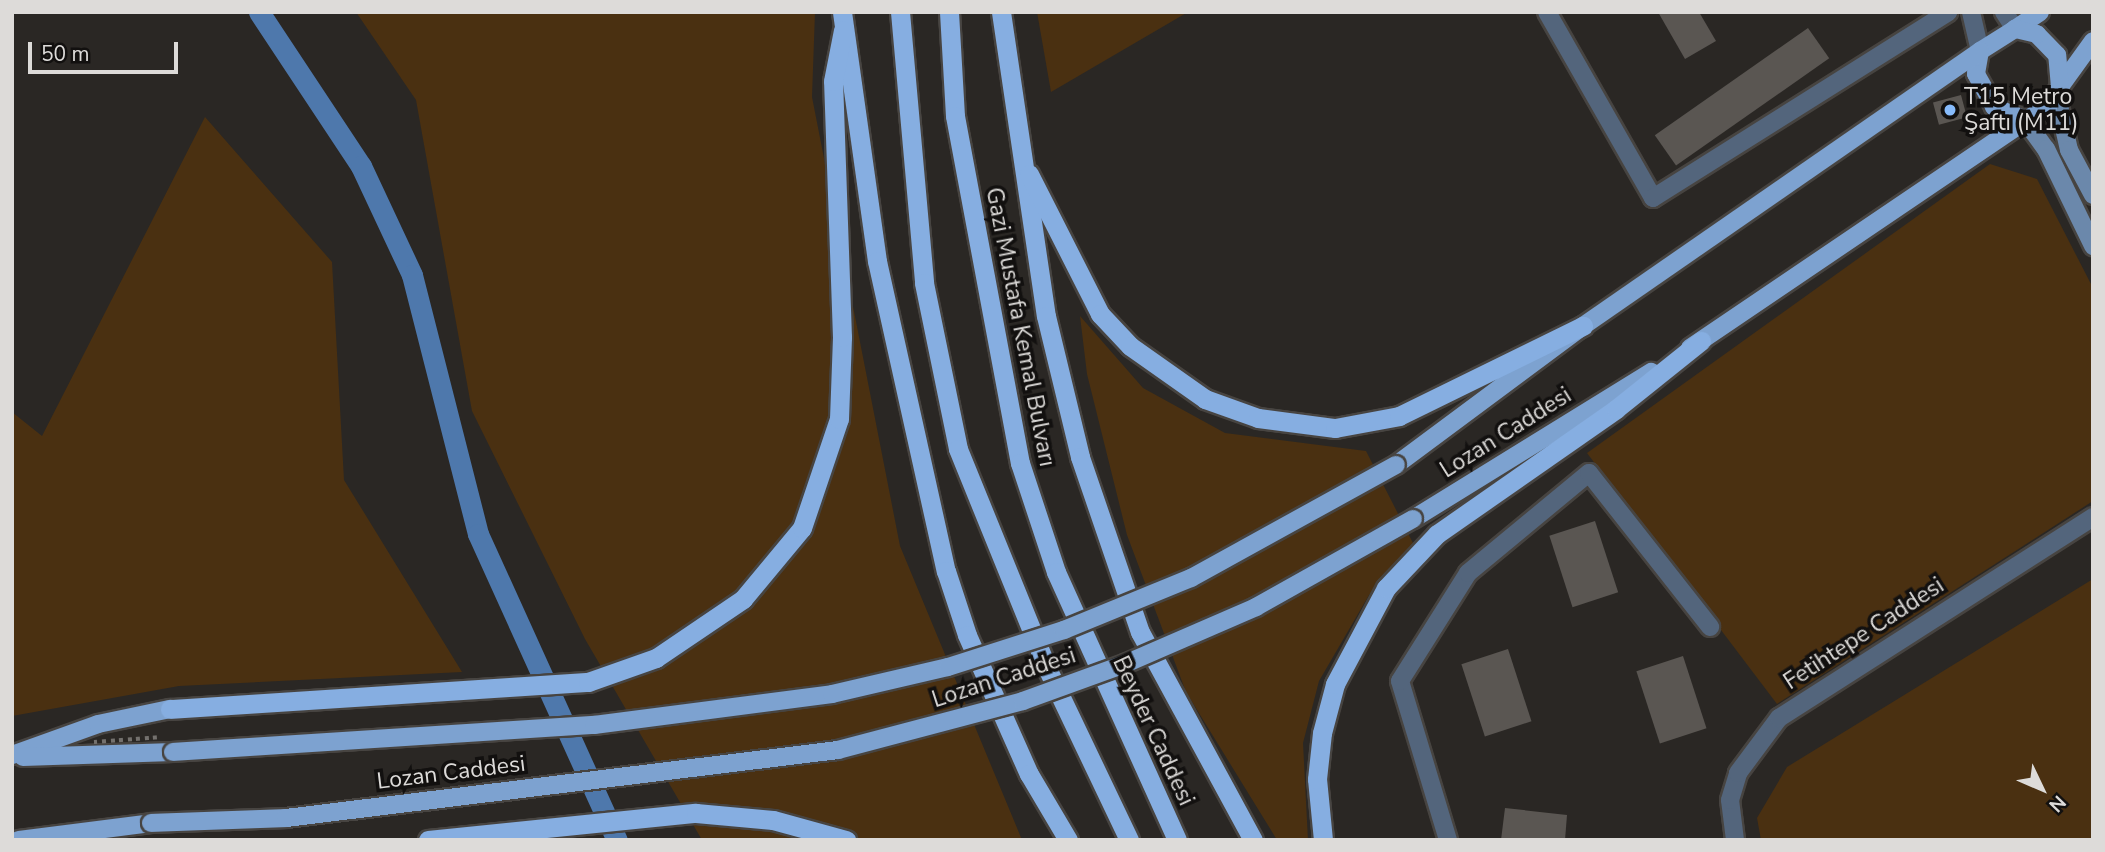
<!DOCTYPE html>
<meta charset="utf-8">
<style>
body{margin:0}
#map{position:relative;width:2105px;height:852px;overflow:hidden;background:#2a2724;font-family:"Nunito Sans",sans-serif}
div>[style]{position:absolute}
.green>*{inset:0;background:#4a3011}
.canal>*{height:21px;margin:-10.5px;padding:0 10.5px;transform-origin:10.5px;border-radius:10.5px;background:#4e78ac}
.building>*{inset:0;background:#5a5652;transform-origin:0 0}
.roads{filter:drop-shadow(2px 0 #474441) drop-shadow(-2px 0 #474441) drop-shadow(0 2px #474441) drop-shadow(0 -2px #474441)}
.minor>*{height:18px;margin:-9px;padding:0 9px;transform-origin:9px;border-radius:9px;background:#53657c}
.tertiary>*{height:18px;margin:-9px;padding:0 9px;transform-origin:9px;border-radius:9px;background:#53657c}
.secondary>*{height:18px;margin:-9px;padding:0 9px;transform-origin:9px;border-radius:9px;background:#6b88ab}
.primary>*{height:18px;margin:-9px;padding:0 9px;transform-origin:9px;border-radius:9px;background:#7da2d0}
.trunk>*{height:19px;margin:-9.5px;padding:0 9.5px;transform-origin:9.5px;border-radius:9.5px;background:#86aee1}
.path-bridge>*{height:3.5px;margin-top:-1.75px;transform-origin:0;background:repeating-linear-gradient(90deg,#74716e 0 3.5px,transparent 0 8.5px)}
.bridges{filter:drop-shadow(2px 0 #474441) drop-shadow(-2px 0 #474441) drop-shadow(0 2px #474441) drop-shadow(0 -2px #474441)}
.primary-bridge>*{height:18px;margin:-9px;padding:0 9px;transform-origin:9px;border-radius:9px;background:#7da2d0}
.dots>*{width:19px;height:19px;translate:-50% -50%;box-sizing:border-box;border:4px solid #12100f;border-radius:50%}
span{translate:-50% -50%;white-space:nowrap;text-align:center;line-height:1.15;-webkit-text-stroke:7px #12100f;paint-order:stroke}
.poi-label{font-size:23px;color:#dddbd9}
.left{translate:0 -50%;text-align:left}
.street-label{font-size:23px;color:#dddbd9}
.frame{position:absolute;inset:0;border:14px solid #dddbd9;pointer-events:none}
.north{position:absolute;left:2007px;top:754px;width:70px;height:70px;-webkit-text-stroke:5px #12100f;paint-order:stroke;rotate:134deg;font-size:19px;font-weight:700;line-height:28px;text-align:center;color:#dddbd9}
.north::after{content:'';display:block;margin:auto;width:24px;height:32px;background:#dddbd9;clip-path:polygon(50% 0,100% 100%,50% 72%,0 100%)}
.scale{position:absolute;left:28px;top:42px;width:150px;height:32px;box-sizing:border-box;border:4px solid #dddbd9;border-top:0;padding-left:9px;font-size:21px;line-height:24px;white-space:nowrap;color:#dddbd9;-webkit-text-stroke:5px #12100f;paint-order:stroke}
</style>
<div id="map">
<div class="green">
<i style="clip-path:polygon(356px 12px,815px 12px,812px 97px,900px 546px,1022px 840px,702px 840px,585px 639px,472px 411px,416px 100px)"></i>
<i style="clip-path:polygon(1037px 12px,1188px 12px,1051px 92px)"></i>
<i style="clip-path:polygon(205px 117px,332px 262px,344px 480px,462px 672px,179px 686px,12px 716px,12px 412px,42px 436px)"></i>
<i style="clip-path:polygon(1990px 164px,2037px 179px,2093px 288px,2093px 501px,1777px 704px,1587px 453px)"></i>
<i style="clip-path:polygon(1080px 316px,1143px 388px,1225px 433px,1366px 451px,1413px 543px,1369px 595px,1319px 681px,1303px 743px,1308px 840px,1277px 840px,1186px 692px,1127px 535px,1087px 374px)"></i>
<i style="clip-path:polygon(2093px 579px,2093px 840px,1761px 840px,1757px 818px,1787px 767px)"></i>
</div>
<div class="canal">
<i style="left:259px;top:12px;width:185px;rotate:56.5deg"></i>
<i style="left:361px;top:166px;width:120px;rotate:64.9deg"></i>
<i style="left:412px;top:275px;width:267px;rotate:75.7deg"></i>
<i style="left:478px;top:534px;width:336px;rotate:65.6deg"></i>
</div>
<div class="building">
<i style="clip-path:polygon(1658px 12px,1699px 12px,1716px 41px,1685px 59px)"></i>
<i style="left:1808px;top:28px;width:37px;height:187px;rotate:55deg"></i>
<i style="left:1961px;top:95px;width:23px;height:29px;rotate:75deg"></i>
<i style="left:1595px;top:521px;width:75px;height:48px;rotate:72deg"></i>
<i style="left:1508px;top:649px;width:76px;height:49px;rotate:72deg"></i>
<i style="left:1683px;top:656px;width:76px;height:49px;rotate:72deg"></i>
<i style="clip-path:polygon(1505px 808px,1567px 815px,1565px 840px,1501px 840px)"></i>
</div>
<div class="roads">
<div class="minor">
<i style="left:1547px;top:12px;width:214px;rotate:60.3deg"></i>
<i style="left:1653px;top:198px;width:349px;rotate:-32.2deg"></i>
<i style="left:1448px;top:840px;width:166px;rotate:-106.8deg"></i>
<i style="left:1400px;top:681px;width:128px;rotate:-57.8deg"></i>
<i style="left:1468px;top:573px;width:157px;rotate:-39.6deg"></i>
<i style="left:1589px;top:473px;width:196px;rotate:51.8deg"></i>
<i style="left:1735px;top:840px;width:40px;rotate:-97.1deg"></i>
<i style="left:1730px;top:800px;width:28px;rotate:-73deg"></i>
<i style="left:1738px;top:773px;width:69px;rotate:-53.3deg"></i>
<i style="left:1779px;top:718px;width:373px;rotate:-32.6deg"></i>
</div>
<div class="tertiary">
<i style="left:1971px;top:12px;width:40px;rotate:77deg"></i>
<i style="left:2004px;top:12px;width:20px;rotate:57deg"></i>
</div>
<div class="secondary">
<i style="left:2057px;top:97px;width:54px;rotate:77.2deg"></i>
<i style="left:2069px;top:150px;width:51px;rotate:61.9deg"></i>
<i style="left:2024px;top:119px;width:37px;rotate:54deg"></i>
<i style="left:2046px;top:149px;width:108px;rotate:64.1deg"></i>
</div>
<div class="primary">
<i style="left:2015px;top:29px;width:30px;rotate:-34deg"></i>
<i style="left:2062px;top:84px;width:53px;rotate:-54.2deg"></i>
<i style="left:1690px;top:348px;width:432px;rotate:-34.1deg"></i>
<i style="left:2048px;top:106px;width:22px;rotate:-58deg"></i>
<i style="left:2060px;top:87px;width:32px;rotate:-95deg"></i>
<i style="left:2057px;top:55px;width:29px;rotate:-134deg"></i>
<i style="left:2037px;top:34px;width:23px;rotate:-167deg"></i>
<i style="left:2015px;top:29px;width:41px;rotate:147.8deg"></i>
<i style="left:1980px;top:51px;width:23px;rotate:100deg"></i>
<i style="left:1976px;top:74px;width:38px;rotate:61deg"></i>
<i style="left:1994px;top:107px;width:32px;rotate:22deg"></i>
<i style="left:1396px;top:465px;width:233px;rotate:-36.6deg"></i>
<i style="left:1583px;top:326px;width:483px;rotate:-34.7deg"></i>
<i style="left:1413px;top:519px;width:280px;rotate:-31.7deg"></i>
<i style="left:12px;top:755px;width:91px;rotate:-19.8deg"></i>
<i style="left:98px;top:724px;width:74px;rotate:-11.8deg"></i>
<i style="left:23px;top:757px;width:150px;rotate:-1.9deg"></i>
<i style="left:19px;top:840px;width:133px;rotate:-7.3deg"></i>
</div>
<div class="trunk">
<i style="left:842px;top:12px;width:251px;rotate:82deg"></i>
<i style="left:877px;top:261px;width:318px;rotate:77.5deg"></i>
<i style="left:946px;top:571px;width:67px;rotate:71.8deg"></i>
<i style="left:967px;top:635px;width:152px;rotate:66deg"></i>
<i style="left:1029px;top:774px;width:77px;rotate:59.4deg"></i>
<i style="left:900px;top:12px;width:272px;rotate:84.9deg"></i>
<i style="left:924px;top:283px;width:169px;rotate:78.4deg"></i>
<i style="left:958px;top:449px;width:236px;rotate:67.9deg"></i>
<i style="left:1047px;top:668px;width:191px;rotate:64.5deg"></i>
<i style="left:949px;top:12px;width:104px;rotate:86.7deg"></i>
<i style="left:955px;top:116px;width:353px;rotate:79.4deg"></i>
<i style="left:1020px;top:463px;width:115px;rotate:71.7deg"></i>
<i style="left:1056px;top:572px;width:294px;rotate:65.7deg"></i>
<i style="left:1001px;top:12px;width:307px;rotate:81.6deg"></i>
<i style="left:1046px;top:316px;width:145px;rotate:76.4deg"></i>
<i style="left:1080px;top:457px;width:185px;rotate:71.1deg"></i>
<i style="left:1140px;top:632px;width:237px;rotate:61.5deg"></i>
<i style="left:1029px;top:174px;width:157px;rotate:63.1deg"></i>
<i style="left:1100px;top:314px;width:44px;rotate:46.8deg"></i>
<i style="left:1130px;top:346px;width:92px;rotate:35.2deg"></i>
<i style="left:1205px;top:399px;width:56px;rotate:19.7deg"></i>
<i style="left:1258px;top:418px;width:78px;rotate:7.4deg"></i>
<i style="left:1335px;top:428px;width:65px;rotate:-10.6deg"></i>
<i style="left:1399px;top:416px;width:205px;rotate:-26.1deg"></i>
<i style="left:170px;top:709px;width:419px;rotate:-3.7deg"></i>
<i style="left:588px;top:682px;width:72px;rotate:-19.4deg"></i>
<i style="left:656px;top:658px;width:105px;rotate:-34.1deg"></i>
<i style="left:743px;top:599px;width:92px;rotate:-50.3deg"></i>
<i style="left:802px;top:528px;width:115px;rotate:-71.3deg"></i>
<i style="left:839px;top:419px;width:82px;rotate:-87.9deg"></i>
<i style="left:842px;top:337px;width:256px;rotate:-92deg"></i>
<i style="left:833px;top:81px;width:52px;rotate:-78.9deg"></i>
<i style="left:428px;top:840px;width:269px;rotate:-5.8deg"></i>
<i style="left:696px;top:813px;width:77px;rotate:5.2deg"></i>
<i style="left:773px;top:820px;width:76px;rotate:15.3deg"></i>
<i style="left:1323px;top:840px;width:61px;rotate:-95.6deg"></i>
<i style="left:1317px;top:779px;width:46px;rotate:-83.8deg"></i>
<i style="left:1322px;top:733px;width:51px;rotate:-75.1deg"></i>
<i style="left:1335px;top:684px;width:109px;rotate:-62deg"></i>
<i style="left:1386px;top:588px;width:74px;rotate:-46.6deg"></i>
<i style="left:1437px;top:534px;width:218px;rotate:-34.9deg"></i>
<i style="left:1616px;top:409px;width:109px;rotate:-38.7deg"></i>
</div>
</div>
<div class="path-bridge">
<i style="left:94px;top:742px;width:68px;rotate:-4.2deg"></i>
</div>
<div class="bridges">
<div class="primary-bridge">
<i style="left:173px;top:752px;width:422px;rotate:-3.7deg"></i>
<i style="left:594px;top:725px;width:240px;rotate:-7.4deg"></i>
<i style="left:832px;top:694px;width:119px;rotate:-13.1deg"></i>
<i style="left:948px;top:667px;width:122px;rotate:-17.7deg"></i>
<i style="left:1064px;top:630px;width:137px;rotate:-22.3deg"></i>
<i style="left:1191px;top:578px;width:234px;rotate:-28.9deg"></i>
<i style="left:151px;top:823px;width:135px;rotate:-2.1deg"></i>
<i style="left:286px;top:818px;width:556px;rotate:-7.02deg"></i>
<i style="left:838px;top:750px;width:191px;rotate:-14.8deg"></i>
<i style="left:1023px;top:701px;width:109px;rotate:-19.9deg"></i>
<i style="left:1125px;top:664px;width:143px;rotate:-23.5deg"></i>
<i style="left:1256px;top:607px;width:180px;rotate:-29.3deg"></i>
</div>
</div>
<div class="dots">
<i style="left:1950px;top:110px;background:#87bbfb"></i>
</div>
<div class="poi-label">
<span class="left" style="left:1964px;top:110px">T15 Metro<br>Şaftı (M11)</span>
</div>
<div class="street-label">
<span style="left:1020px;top:327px;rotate:79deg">Gazi Mustafa Kemal Bulvarı</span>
<span style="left:1506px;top:433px;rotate:-32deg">Lozan Caddesi</span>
<span style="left:1864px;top:634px;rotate:-33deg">Fetihtepe Caddesi</span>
<span style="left:1004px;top:678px;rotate:-18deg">Lozan Caddesi</span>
<span style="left:1153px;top:731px;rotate:65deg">Beyder Caddesi</span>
<span style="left:451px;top:773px;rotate:-7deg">Lozan Caddesi</span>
</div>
<div class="frame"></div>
<div class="north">N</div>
<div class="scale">50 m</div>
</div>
